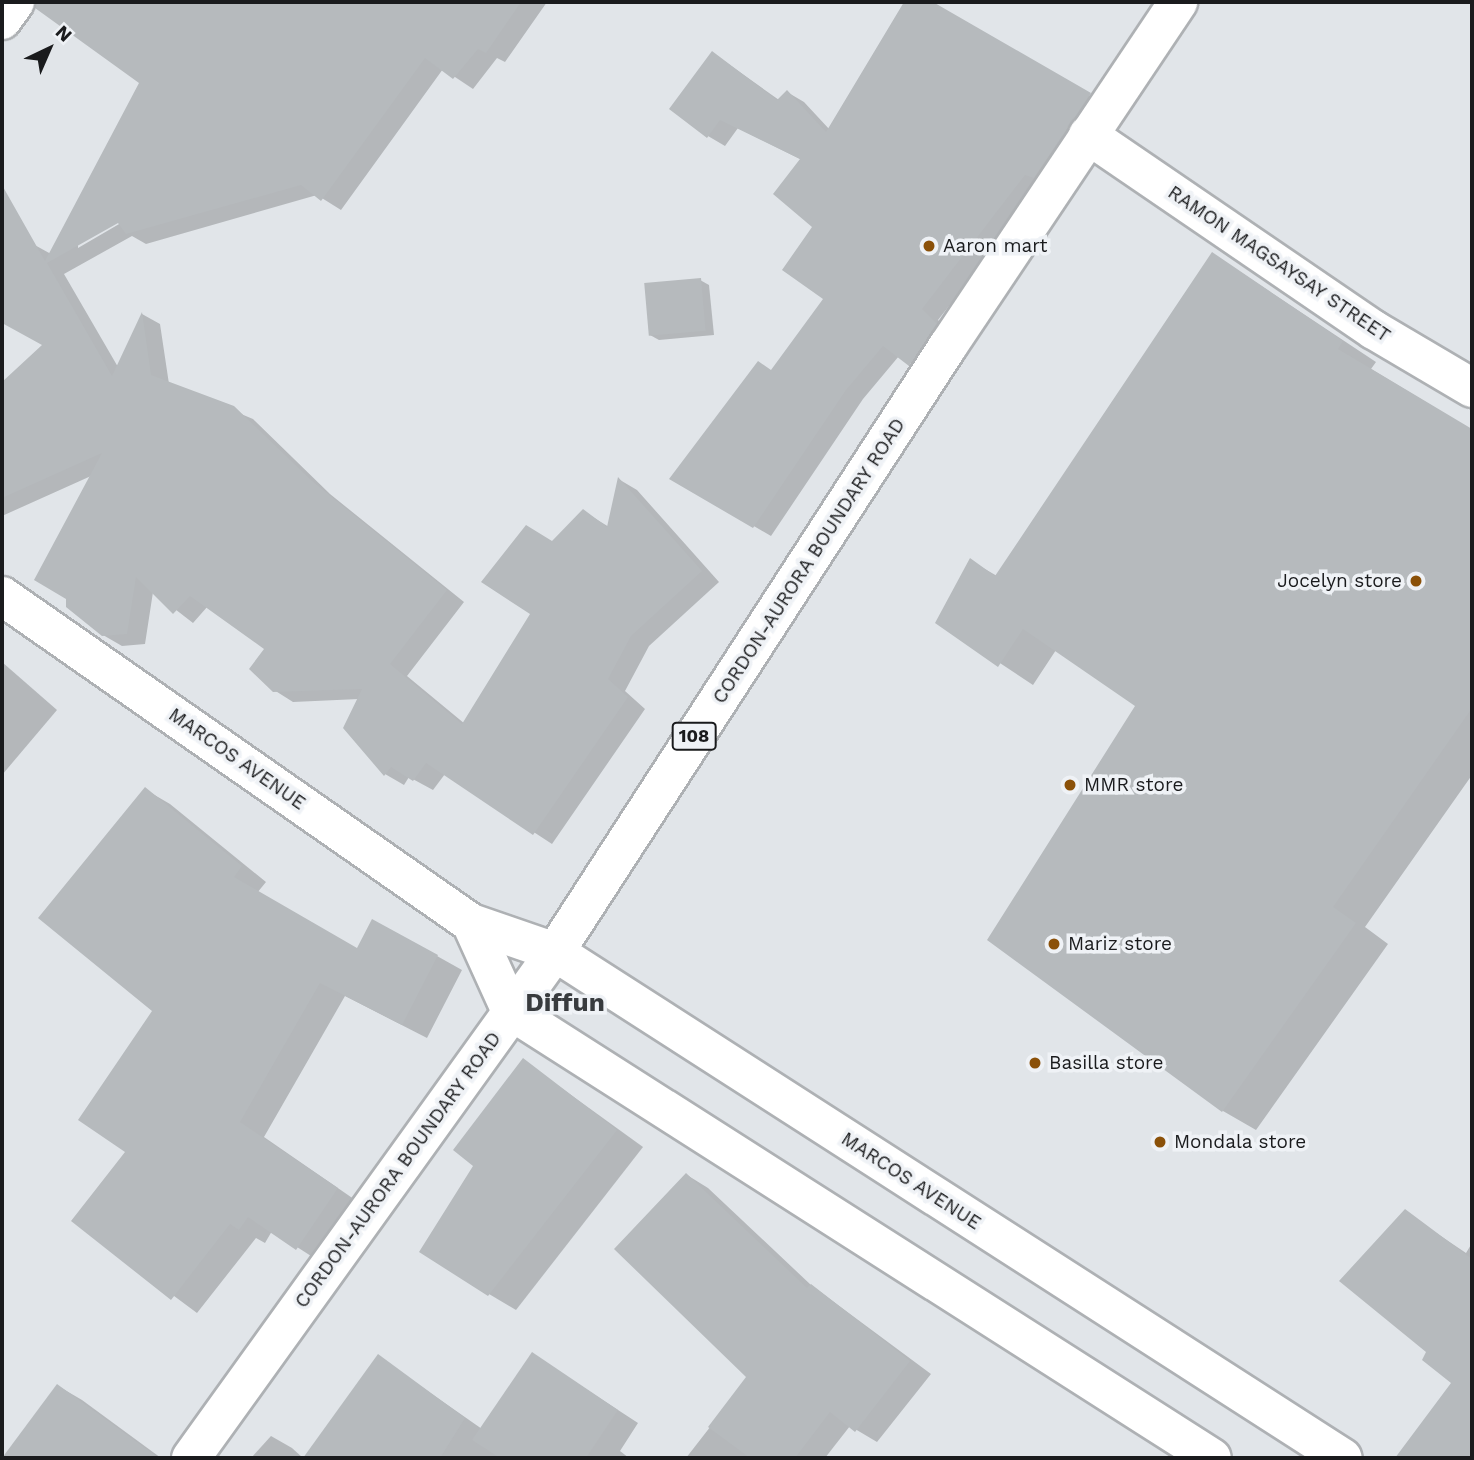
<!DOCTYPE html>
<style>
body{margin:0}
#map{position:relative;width:1474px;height:1460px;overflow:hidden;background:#e1e5e9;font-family:"Work Sans",sans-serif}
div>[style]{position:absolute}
.shadow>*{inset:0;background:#0003}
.building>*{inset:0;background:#b6babd;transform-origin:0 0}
.roads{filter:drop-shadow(2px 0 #aeb1b4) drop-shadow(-2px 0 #aeb1b4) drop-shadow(0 2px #aeb1b4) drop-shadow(0 -2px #aeb1b4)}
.street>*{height:38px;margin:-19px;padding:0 19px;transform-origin:19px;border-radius:19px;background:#fff}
.secondary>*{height:38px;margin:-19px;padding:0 19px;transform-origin:19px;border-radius:19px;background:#fff}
.primary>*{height:38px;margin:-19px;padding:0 19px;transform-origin:19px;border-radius:19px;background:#fff}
.dots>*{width:19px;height:19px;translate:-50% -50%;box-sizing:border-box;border:4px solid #eff2f6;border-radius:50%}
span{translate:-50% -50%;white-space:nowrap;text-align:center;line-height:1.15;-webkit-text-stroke:7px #eff2f6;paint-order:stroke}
.shield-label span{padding:2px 5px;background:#eff2f6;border:2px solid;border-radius:5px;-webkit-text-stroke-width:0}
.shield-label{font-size:18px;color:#1a1b1d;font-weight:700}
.poi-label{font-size:19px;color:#1a1b1d}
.left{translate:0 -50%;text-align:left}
.right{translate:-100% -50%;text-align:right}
.street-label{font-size:19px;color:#1a1b1d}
.district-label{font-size:26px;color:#383b3e;font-weight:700}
.frame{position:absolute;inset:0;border:4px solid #1a1b1d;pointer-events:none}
.north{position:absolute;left:14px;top:14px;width:70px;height:70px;-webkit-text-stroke:5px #eff2f6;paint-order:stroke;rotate:44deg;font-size:19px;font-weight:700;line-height:28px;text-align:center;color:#1a1b1d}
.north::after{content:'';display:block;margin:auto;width:24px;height:32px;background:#1a1b1d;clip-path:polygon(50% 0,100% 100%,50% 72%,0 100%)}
</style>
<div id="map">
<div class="shadow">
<i style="clip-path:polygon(evenodd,61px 2px,547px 2px,505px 62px,497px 58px,473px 89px,443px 69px,341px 210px,317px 195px,146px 244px,132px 236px,64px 274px,118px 367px,142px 314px,160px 324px,169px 384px,253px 419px,330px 494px,464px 602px,407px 676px,465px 724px,532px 614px,552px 542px,583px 511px,609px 527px,620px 480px,637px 490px,719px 582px,649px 646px,625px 691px,645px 709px,552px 844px,445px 774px,433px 790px,409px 777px,404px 785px,385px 774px,345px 728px,359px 699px,293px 702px,274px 690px,267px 649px,208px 606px,193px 623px,153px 592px,145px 644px,122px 646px,103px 635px,91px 476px,2px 516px,2px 411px,45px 345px,2px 322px,2px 227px,51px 254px,141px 82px,50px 16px,61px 2px,125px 217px,126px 220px,78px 248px,78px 244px,125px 217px)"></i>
<i style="clip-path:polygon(906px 2px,928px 2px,1106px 105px,938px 320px,953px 335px,927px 374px,899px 356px,863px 399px,771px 536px,672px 478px,772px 372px,826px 298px,802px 160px,738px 128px,725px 146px,708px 136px,713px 53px,779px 100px,787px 92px,804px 102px,830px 130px)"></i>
<i style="clip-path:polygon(1213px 254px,1376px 362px,1371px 369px,1472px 430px,1472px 775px,1365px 927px,1388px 944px,1256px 1130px,1223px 1111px,1138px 705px,1056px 650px,1033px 685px,938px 622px,971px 561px,997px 576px)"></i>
<i style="clip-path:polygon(700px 280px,709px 285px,714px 335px,659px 340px,650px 335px)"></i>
<i style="clip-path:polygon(2px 662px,57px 710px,2px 775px)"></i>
<i style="clip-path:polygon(146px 790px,170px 804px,266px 882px,257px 893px,357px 950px,437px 956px,462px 970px,427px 1038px,345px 996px,264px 1137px,361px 1204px,322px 1263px,272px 1231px,265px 1243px,256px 1238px,197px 1313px,73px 1221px,127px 1151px,154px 1011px)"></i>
<i style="clip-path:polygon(524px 1061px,643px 1147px,516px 1310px,489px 1294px,476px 1165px)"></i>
<i style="clip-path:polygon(687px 1175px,708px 1188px,811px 1285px,931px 1374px,877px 1442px,850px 1426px,825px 1458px,686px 1458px,749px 1377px)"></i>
<i style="clip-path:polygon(1405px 1212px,1466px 1253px,1472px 1243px,1472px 1458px,1412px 1458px,1407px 1444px,1453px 1383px)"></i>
<i style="clip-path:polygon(532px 1354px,638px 1423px,620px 1451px,629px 1458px,305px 1458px,379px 1357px,482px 1429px)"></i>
<i style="clip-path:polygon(58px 1386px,82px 1400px,161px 1458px,5px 1458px)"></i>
<i style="clip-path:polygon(271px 1436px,292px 1448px,303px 1458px,251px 1458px)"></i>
</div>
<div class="building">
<i style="clip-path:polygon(36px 2px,521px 2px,486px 53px,478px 49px,453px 79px,425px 58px,321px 201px,301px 185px,126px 234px,118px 223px,47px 263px,112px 376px,142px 312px,151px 375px,234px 406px,312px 481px,447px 590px,390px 664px,462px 724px,530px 614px,481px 582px,526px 525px,552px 541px,583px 509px,607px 527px,618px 477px,702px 571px,631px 636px,608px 679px,628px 697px,533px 835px,426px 763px,413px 781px,391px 767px,384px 776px,343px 728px,362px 689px,273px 692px,249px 669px,264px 649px,190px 596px,173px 614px,136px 577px,127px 634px,102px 636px,66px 607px,66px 599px,34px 580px,102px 453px,2px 498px,2px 382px,42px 345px,2px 323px,2px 185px,45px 261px,139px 83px,35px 8px)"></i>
<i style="clip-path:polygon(904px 2px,933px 2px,1091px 93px,1034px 178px,1025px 175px,922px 309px,937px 324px,909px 366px,883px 346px,846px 390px,753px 528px,669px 479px,758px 361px,771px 370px,823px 299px,782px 270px,812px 227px,773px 194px,800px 159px,720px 120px,707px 138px,669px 109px,712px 51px,777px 100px,787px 90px,826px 132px)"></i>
<i style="clip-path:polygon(1212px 252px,1343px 341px,1338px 349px,1472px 429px,1472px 708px,1333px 907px,1356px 923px,1222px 1112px,987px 940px,1135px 706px,1023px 629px,998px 667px,935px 623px,970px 558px,995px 576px)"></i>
<i style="left:701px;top:278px;width:53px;height:57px;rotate:85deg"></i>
<i style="clip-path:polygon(145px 787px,242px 866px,234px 877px,357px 948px,372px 919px,438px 955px,402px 1025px,320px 983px,240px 1122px,338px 1188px,296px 1250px,248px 1217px,239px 1230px,230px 1224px,171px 1300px,71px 1221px,125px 1152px,78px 1120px,152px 1011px,38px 918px)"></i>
<i style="clip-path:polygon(523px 1058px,617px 1130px,488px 1296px,419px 1252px,473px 1166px,453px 1150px)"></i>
<i style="clip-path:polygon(686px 1173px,807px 1288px,811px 1284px,910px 1361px,855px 1432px,830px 1412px,795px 1458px,750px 1458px,708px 1427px,746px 1377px,614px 1249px)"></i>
<i style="clip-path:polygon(1405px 1209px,1472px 1259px,1472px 1458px,1395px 1458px,1451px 1383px,1422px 1360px,1426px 1352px,1339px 1281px)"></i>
<i style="clip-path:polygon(532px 1352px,618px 1410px,586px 1458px,500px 1458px,472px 1440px)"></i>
<i style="clip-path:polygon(378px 1354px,465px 1418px,440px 1458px,303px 1458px)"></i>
<i style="clip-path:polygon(57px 1384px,159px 1458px,2px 1458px)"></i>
</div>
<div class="roads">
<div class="street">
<i style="left:2px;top:20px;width:22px;rotate:-54deg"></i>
<i style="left:1088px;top:135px;width:346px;rotate:34.3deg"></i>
<i style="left:1374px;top:330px;width:114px;rotate:30.6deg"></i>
<i style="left:2px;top:596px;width:572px;rotate:34.89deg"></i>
<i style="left:471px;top:923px;width:89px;rotate:19deg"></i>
<i style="left:471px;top:923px;width:97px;rotate:65.6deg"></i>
</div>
<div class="secondary">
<i style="left:555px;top:952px;width:936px;rotate:32.71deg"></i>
<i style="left:511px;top:1011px;width:831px;rotate:32.52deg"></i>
</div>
<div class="primary">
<i style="left:191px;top:1458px;width:623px;rotate:-54.27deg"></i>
<i style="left:555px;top:952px;width:722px;rotate:-57.04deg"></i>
<i style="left:948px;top:346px;width:414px;rotate:-56.2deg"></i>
</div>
</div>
<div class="dots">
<i style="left:929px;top:246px;background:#8b5109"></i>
<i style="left:1416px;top:581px;background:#8b5109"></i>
<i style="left:1070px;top:785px;background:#8b5109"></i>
<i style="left:1054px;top:944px;background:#8b5109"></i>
<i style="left:1035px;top:1063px;background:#8b5109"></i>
<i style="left:1160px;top:1142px;background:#8b5109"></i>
</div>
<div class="shield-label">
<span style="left:694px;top:736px">108</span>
</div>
<div class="poi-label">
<span class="left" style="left:943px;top:246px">Aaron mart</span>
<span class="right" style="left:1402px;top:581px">Jocelyn store</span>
<span class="left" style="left:1084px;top:785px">MMR store</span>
<span class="left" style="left:1068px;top:944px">Mariz store</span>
<span class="left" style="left:1049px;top:1063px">Basilla store</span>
<span class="left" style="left:1174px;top:1142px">Mondala store</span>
</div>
<div class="street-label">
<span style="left:1279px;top:264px;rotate:34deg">RAMON MAGSAYSAY STREET</span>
<span style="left:809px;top:561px;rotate:-57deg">CORDON-AURORA BOUNDARY ROAD</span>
<span style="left:237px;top:759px;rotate:35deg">MARCOS AVENUE</span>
<span style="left:398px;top:1170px;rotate:-54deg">CORDON-AURORA BOUNDARY ROAD</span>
<span style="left:911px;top:1181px;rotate:33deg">MARCOS AVENUE</span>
</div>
<div class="district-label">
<span style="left:565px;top:1003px">Diffun</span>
</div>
<div class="frame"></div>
<div class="north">N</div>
</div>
